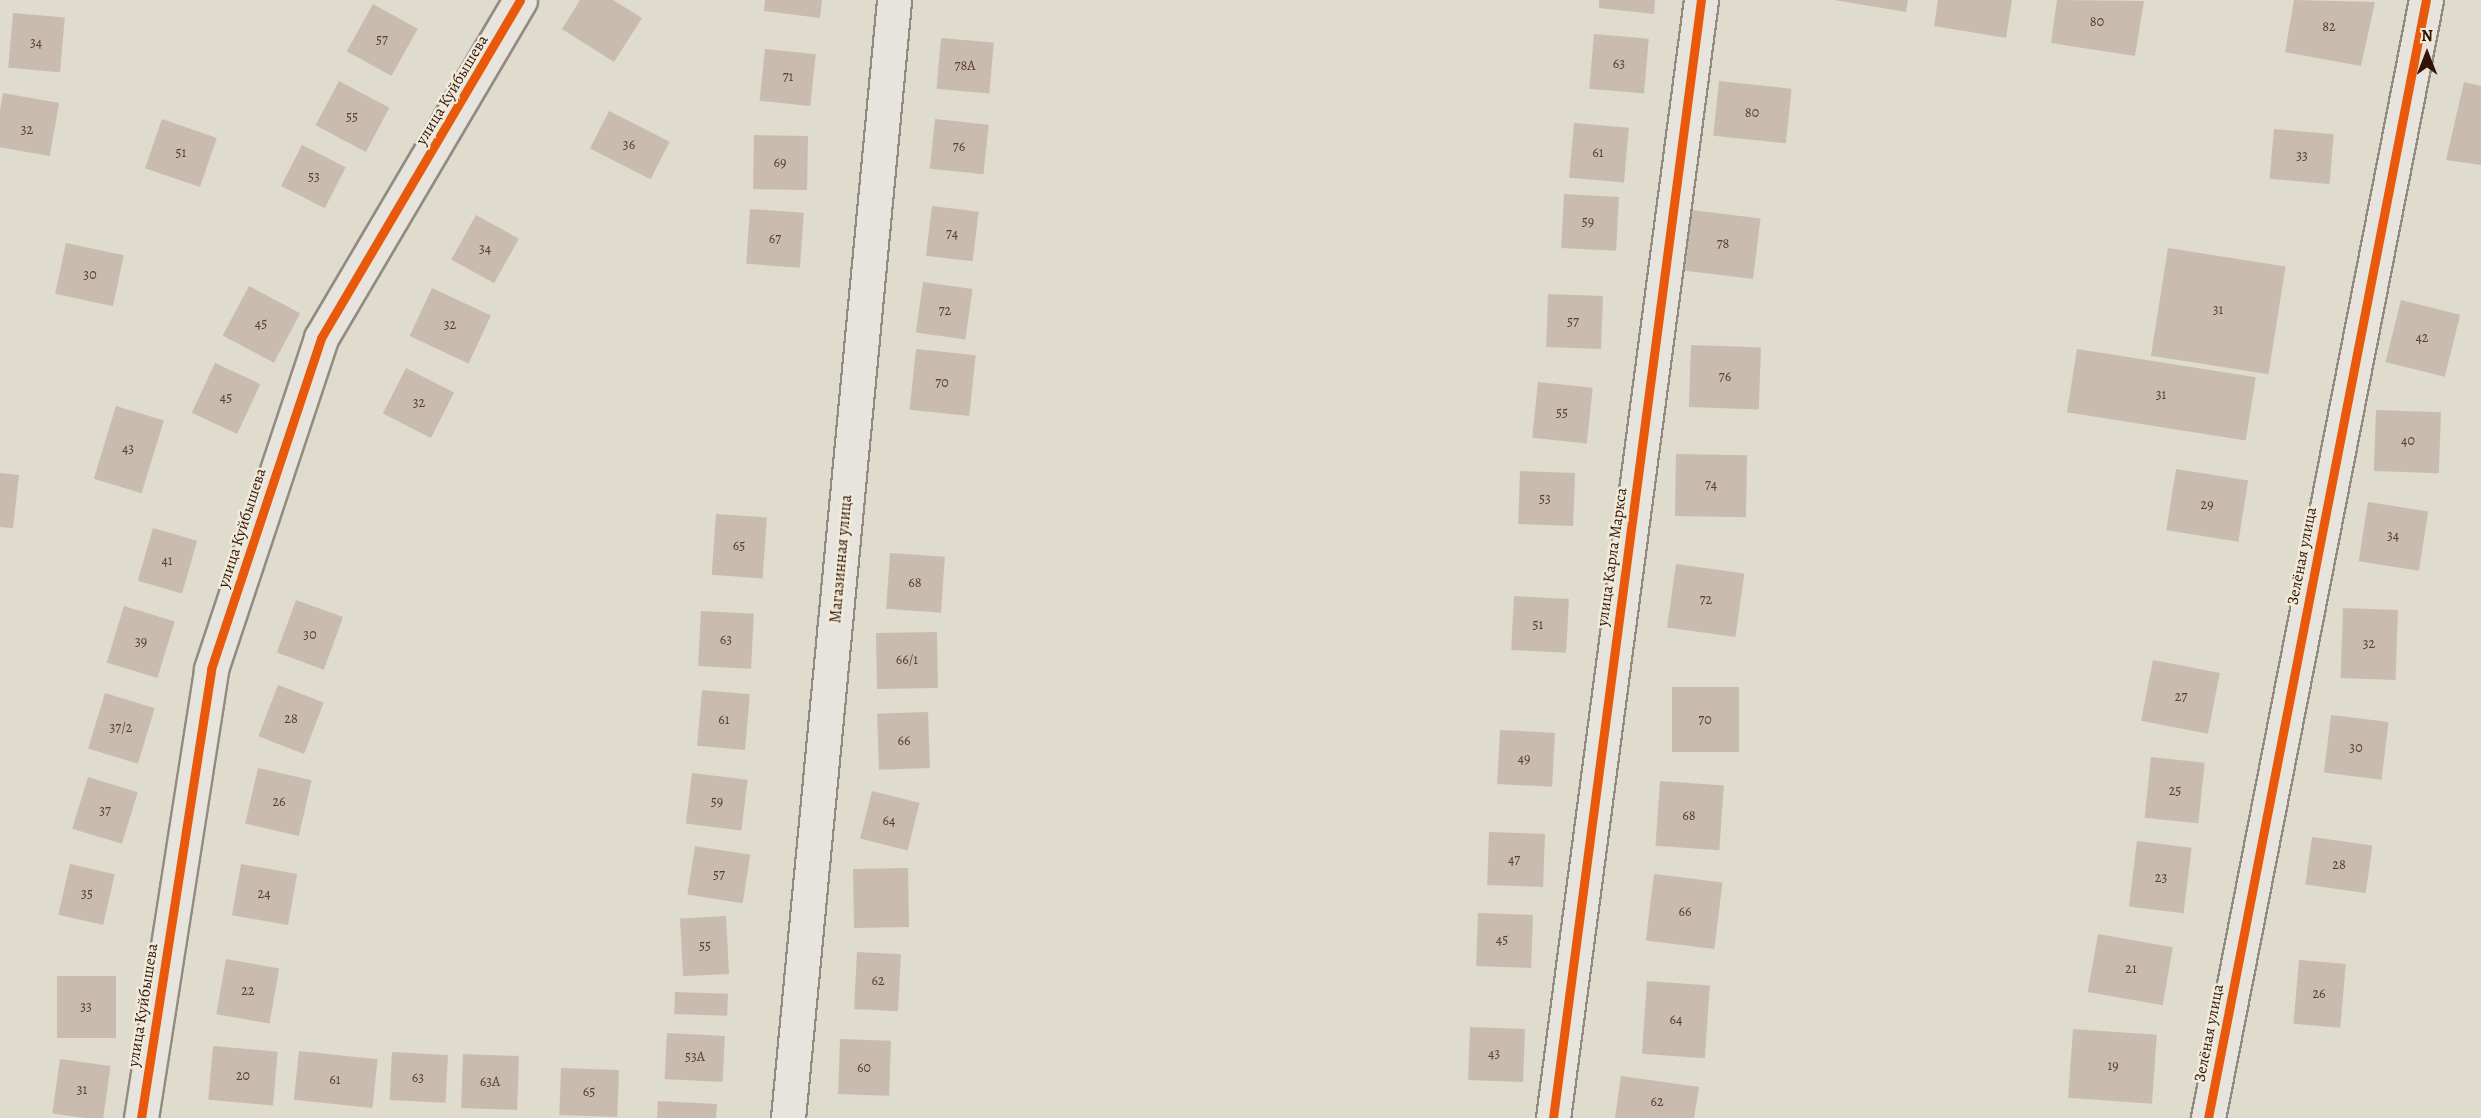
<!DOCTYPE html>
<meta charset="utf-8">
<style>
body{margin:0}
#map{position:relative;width:2481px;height:1118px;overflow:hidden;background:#dfdbcd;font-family:Alegreya,serif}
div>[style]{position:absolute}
.building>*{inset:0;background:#cabbaf;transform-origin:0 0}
.roads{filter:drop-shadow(2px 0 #918b82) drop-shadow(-2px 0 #918b82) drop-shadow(0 2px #918b82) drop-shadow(0 -2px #918b82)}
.minor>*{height:33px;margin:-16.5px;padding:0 16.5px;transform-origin:16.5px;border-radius:16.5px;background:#e7e4dd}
.cycleway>*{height:9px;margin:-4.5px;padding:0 4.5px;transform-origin:4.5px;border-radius:4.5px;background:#e8590c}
span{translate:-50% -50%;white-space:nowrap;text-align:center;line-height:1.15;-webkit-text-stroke:5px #efead9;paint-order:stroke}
.number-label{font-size:14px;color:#593d30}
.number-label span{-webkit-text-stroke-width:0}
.street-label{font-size:16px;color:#331306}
.north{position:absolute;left:2397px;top:24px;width:60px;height:60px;-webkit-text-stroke:4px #efead9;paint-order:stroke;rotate:0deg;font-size:16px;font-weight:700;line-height:24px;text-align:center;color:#331306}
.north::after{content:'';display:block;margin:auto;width:21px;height:27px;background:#331306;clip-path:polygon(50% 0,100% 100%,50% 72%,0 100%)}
</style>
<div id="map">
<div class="building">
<i style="clip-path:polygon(580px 0,613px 0,642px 18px,614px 62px,562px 29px)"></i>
<i style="clip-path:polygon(765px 0,822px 0,820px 18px,764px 11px)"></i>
<i style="clip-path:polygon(1599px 0,1655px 0,1654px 14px,1599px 8px)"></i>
<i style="clip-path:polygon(1834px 0,1908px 0,1906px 12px)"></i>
<i style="clip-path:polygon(1938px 0,2012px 0,2006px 38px,1934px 26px)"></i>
<i style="clip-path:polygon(2057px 0,2144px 1px,2135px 56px,2051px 43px)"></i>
<i style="clip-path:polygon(2294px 0,2375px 2px,2361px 66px,2285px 52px)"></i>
<i style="left:373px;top:4px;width:51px;height:54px;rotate:29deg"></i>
<i style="left:13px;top:13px;width:52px;height:55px;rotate:5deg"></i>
<i style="left:1594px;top:34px;width:55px;height:55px;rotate:5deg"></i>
<i style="left:941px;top:38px;width:53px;height:51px;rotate:5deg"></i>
<i style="left:765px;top:49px;width:51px;height:52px;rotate:6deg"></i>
<i style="left:339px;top:81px;width:57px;height:50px;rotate:28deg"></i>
<i style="left:1719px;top:81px;width:73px;height:55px;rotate:6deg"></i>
<i style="clip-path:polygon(2464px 82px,2481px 86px,2481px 165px,2446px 160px)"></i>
<i style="left:3px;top:93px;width:57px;height:54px;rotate:10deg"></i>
<i style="left:609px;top:111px;width:68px;height:42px;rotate:27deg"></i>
<i style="left:162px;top:119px;width:58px;height:52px;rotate:19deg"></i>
<i style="left:935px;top:119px;width:54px;height:50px;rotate:6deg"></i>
<i style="left:1574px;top:123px;width:55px;height:55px;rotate:5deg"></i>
<i style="left:2274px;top:129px;width:60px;height:50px;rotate:5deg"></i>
<i style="left:754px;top:135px;width:54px;height:54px;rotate:1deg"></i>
<i style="left:302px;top:145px;width:49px;height:46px;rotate:27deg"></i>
<i style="left:1564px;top:194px;width:55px;height:54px;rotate:3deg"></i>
<i style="left:932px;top:206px;width:47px;height:50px;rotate:7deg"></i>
<i style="left:750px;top:209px;width:54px;height:55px;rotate:4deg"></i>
<i style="left:1691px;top:210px;width:70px;height:61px;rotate:7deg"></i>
<i style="left:476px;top:215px;width:49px;height:51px;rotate:29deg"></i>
<i style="left:66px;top:243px;width:59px;height:52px;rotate:12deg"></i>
<i style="left:2168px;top:248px;width:119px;height:109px;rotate:9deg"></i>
<i style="left:923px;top:282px;width:50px;height:51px;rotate:8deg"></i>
<i style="left:249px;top:286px;width:58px;height:56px;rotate:28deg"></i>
<i style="left:432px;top:288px;width:65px;height:53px;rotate:25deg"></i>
<i style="left:1548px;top:294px;width:55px;height:53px;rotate:2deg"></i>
<i style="left:2401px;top:300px;width:61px;height:64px;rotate:14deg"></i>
<i style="left:1691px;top:345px;width:70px;height:62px;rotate:2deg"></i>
<i style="left:916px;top:349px;width:60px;height:61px;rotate:6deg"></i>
<i style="left:2077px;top:349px;width:181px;height:64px;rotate:9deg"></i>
<i style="left:215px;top:363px;width:50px;height:55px;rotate:25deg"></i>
<i style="left:406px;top:368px;width:54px;height:51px;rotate:27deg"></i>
<i style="left:1538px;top:382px;width:55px;height:56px;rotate:6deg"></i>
<i style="left:116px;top:406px;width:50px;height:76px;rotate:17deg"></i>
<i style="left:2376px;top:410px;width:65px;height:61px;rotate:2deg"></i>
<i style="left:1676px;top:454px;width:71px;height:62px;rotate:1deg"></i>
<i style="left:2176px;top:469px;width:73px;height:62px;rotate:9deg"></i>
<i style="left:1520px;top:471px;width:55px;height:53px;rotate:2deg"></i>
<i style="clip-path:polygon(0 473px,19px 475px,13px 528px,0 527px)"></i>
<i style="left:2368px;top:502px;width:61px;height:60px;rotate:9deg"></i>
<i style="left:716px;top:514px;width:51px;height:61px;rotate:4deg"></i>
<i style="left:153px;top:528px;width:46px;height:55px;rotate:16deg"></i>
<i style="left:890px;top:553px;width:55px;height:56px;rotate:4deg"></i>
<i style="left:1676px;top:564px;width:69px;height:64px;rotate:8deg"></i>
<i style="left:1514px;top:596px;width:55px;height:54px;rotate:3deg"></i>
<i style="left:296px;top:600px;width:50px;height:56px;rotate:20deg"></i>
<i style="left:124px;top:606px;width:53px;height:59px;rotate:17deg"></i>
<i style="left:2343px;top:608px;width:55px;height:70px;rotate:2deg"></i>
<i style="left:701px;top:611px;width:53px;height:55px;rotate:3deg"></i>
<i style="left:937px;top:632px;width:56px;height:61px;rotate:89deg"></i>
<i style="left:2153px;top:660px;width:68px;height:62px;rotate:11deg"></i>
<i style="left:278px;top:685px;width:49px;height:55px;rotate:21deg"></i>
<i style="left:1672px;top:687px;width:67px;height:65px"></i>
<i style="left:702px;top:690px;width:48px;height:56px;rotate:5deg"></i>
<i style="left:105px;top:693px;width:52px;height:58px;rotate:17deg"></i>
<i style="left:928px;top:712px;width:56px;height:51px;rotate:88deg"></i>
<i style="left:2331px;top:715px;width:58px;height:58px;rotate:7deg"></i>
<i style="left:1500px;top:730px;width:55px;height:54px;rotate:3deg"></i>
<i style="left:2151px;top:757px;width:54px;height:61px;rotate:6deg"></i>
<i style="left:258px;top:768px;width:55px;height:57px;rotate:13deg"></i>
<i style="left:692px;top:773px;width:56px;height:51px;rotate:7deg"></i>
<i style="left:88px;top:777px;width:52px;height:54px;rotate:17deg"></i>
<i style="left:1660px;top:781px;width:64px;height:65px;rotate:4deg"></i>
<i style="left:872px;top:791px;width:49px;height:49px;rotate:14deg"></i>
<i style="left:1489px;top:832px;width:56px;height:53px;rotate:2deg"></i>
<i style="left:2312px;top:837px;width:61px;height:48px;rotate:8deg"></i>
<i style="left:2137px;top:841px;width:55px;height:66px;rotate:7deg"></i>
<i style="left:695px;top:846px;width:56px;height:49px;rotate:9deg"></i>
<i style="left:70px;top:864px;width:46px;height:52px;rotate:13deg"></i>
<i style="left:241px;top:864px;width:57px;height:52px;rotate:10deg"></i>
<i style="left:908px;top:868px;width:59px;height:55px;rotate:89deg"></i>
<i style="left:1654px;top:874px;width:69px;height:67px;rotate:7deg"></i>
<i style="left:1478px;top:913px;width:55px;height:53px;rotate:2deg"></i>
<i style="left:726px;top:916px;width:58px;height:46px;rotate:87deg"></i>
<i style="left:2098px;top:934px;width:76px;height:59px;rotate:10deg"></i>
<i style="left:857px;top:952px;width:44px;height:57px;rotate:3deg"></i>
<i style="left:226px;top:959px;width:54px;height:56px;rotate:10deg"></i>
<i style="left:2299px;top:960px;width:47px;height:64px;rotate:5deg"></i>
<i style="left:57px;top:976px;width:59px;height:62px"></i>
<i style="left:1647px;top:981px;width:63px;height:73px;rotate:4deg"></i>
<i style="left:675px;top:992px;width:53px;height:22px;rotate:2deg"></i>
<i style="left:1470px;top:1027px;width:55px;height:53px;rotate:2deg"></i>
<i style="left:2073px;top:1029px;width:84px;height:69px;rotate:4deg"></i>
<i style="left:667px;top:1033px;width:58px;height:46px;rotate:3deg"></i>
<i style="left:840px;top:1039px;width:51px;height:55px;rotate:2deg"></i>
<i style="left:213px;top:1046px;width:65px;height:54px;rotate:5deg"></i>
<i style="left:299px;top:1051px;width:79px;height:49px;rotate:6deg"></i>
<i style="left:392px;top:1052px;width:56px;height:48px;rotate:3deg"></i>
<i style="left:463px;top:1054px;width:56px;height:54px;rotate:2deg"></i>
<i style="left:60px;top:1059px;width:51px;height:55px;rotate:8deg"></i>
<i style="left:561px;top:1068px;width:58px;height:47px;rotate:2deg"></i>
<i style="clip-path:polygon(1621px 1076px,1699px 1087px,1694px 1118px,1615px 1118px)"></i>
<i style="clip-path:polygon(658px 1101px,717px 1104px,716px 1118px,657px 1118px)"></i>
</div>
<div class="roads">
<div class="minor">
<i style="left:141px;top:1118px;width:454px;rotate:-81.1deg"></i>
<i style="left:211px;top:669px;width:349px;rotate:-71.6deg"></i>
<i style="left:321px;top:338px;width:392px;rotate:-59.5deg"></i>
<i style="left:788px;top:1118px;width:1123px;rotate:-84.58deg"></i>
<i style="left:1553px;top:1118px;width:1128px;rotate:-82.46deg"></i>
<i style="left:2208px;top:1118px;width:1139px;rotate:-78.97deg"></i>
</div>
</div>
<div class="cycleway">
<i style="left:141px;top:1118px;width:454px;rotate:-81.1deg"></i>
<i style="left:211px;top:669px;width:349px;rotate:-71.6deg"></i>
<i style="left:321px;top:338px;width:392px;rotate:-59.5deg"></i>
<i style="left:1553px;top:1118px;width:1128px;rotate:-82.46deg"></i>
<i style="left:2208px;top:1118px;width:1139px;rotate:-78.97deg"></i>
</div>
<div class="number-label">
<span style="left:2097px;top:22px">80</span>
<span style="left:2329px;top:27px">82</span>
<span style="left:382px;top:40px">57</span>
<span style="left:36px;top:43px">34</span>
<span style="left:1619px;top:64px">63</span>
<span style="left:965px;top:66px">78А</span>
<span style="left:788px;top:77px">71</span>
<span style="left:1752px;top:113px">80</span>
<span style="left:352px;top:117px">55</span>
<span style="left:27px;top:130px">32</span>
<span style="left:629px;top:145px">36</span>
<span style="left:959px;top:147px">76</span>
<span style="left:181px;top:153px">51</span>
<span style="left:1598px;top:153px">61</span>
<span style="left:2302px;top:156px">33</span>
<span style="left:780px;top:163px">69</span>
<span style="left:314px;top:177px">53</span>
<span style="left:1588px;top:222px">59</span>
<span style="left:952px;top:234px">74</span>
<span style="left:775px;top:239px">67</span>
<span style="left:1723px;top:244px">78</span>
<span style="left:485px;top:249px">34</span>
<span style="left:90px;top:275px">30</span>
<span style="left:2218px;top:310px">31</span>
<span style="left:945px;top:311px">72</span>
<span style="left:1573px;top:322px">57</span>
<span style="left:261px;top:324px">45</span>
<span style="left:450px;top:325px">32</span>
<span style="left:2422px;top:338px">42</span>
<span style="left:1725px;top:377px">76</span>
<span style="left:942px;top:383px">70</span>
<span style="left:2161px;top:395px">31</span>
<span style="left:226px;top:398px">45</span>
<span style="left:419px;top:403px">32</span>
<span style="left:1562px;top:413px">55</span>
<span style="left:2408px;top:441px">40</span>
<span style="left:128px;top:449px">43</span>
<span style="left:1711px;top:485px">74</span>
<span style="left:1545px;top:499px">53</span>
<span style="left:2207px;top:505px">29</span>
<span style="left:2393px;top:536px">34</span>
<span style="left:739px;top:546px">65</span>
<span style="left:167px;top:561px">41</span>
<span style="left:915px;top:583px">68</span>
<span style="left:1706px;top:600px">72</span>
<span style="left:1538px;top:625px">51</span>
<span style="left:310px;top:635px">30</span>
<span style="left:726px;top:640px">63</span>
<span style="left:141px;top:642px">39</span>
<span style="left:2369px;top:644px">32</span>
<span style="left:907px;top:660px">66/1</span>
<span style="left:2181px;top:697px">27</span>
<span style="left:291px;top:719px">28</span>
<span style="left:724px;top:720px">61</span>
<span style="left:1705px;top:720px">70</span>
<span style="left:121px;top:728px">37/2</span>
<span style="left:904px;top:741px">66</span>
<span style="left:2356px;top:748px">30</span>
<span style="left:1524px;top:759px">49</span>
<span style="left:2175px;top:791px">25</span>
<span style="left:279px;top:802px">26</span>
<span style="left:717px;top:802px">59</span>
<span style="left:105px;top:811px">37</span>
<span style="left:1689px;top:816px">68</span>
<span style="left:889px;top:821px">64</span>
<span style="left:1514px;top:860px">47</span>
<span style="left:2339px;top:865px">28</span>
<span style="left:719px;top:875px">57</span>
<span style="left:2161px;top:878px">23</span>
<span style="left:87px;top:894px">35</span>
<span style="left:264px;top:894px">24</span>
<span style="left:1685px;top:912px">66</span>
<span style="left:1502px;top:940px">45</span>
<span style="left:705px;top:946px">55</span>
<span style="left:2131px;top:969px">21</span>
<span style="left:878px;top:981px">62</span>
<span style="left:248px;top:991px">22</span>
<span style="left:2319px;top:994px">26</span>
<span style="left:86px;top:1007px">33</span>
<span style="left:1676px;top:1020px">64</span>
<span style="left:1494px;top:1054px">43</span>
<span style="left:695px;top:1057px">53А</span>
<span style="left:2113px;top:1066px">19</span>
<span style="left:864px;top:1068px">60</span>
<span style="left:243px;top:1076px">20</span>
<span style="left:418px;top:1078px">63</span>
<span style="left:335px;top:1080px">61</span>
<span style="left:490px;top:1082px">63А</span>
<span style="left:82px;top:1090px">31</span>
<span style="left:589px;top:1092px">65</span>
<span style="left:1657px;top:1102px">62</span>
</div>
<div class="street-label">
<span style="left:452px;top:90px;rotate:-59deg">улица Куйбышева</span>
<span style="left:242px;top:528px;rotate:-72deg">улица Куйбышева</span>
<span style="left:2302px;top:556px;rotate:-79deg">Зелёная улица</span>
<span style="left:1612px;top:557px;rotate:-82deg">улица Карла Маркса</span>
<span style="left:841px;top:559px;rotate:-85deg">Магазинная улица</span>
<span style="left:143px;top:1005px;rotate:-81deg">улица Куйбышева</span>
<span style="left:2209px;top:1033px;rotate:-79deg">Зелёная улица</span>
</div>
<div class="north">N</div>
</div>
